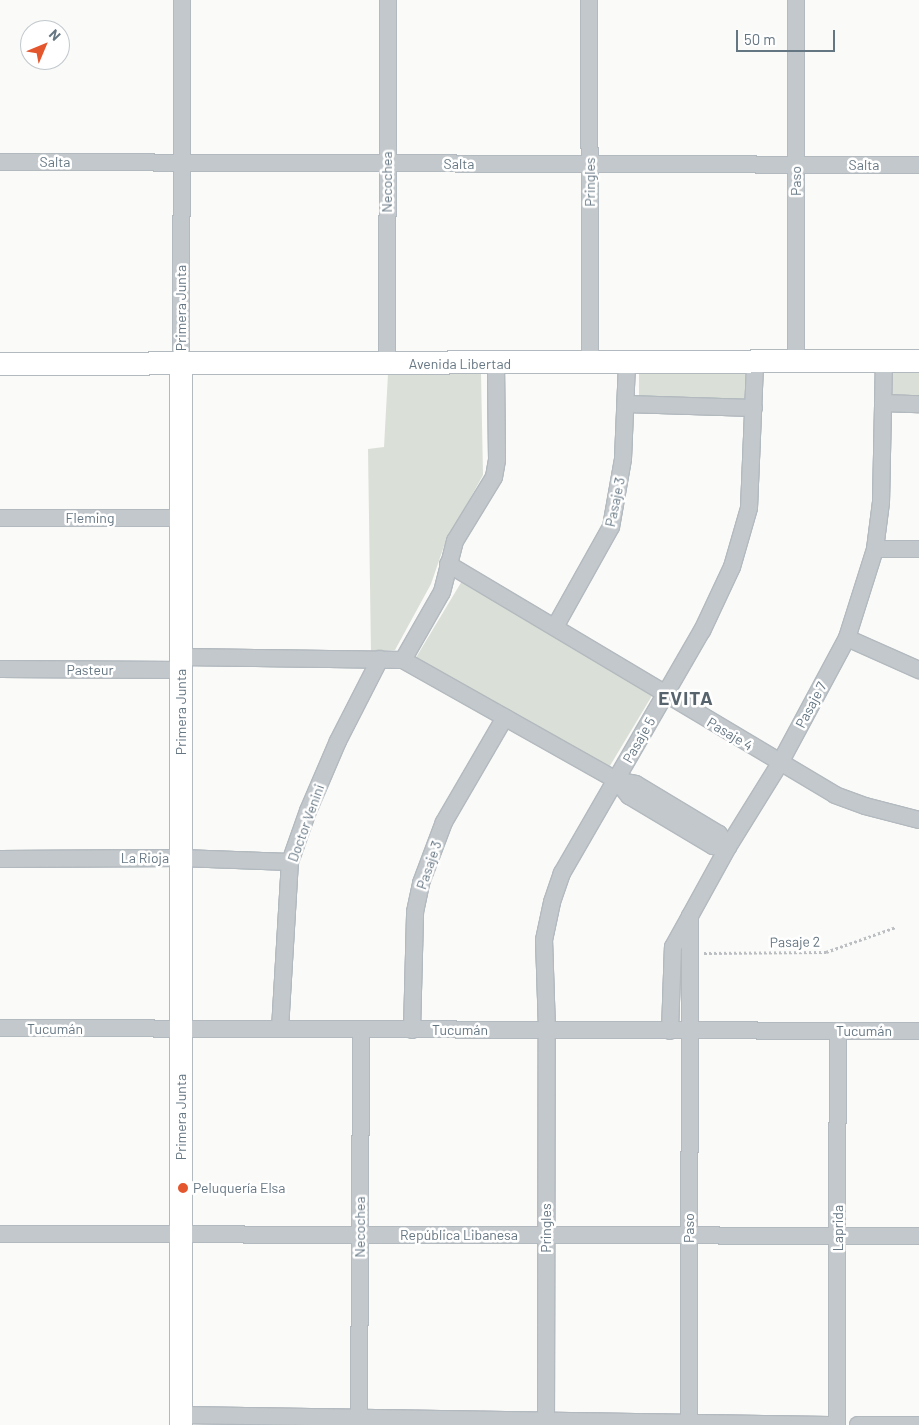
<!DOCTYPE html>
<meta charset="utf-8">
<style>
body{margin:0}
#map{position:relative;width:919px;height:1425px;overflow:hidden;background:#fafaf8;font-family:Barlow,sans-serif}
div>[style]{position:absolute}
.green>*{inset:0;background:#dadfd7;transform-origin:0 0}
.path>*{height:2.5px;margin-top:-1.25px;transform-origin:0;background:repeating-linear-gradient(90deg,#bbbfc2 0 2.5px,transparent 0 5px)}
.roads{filter:drop-shadow(1px 0 #b3babf) drop-shadow(-1px 0 #b3babf) drop-shadow(0 1px #b3babf) drop-shadow(0 -1px #b3babf)}
.minor>*{height:16px;margin:-8px;padding:0 8px;transform-origin:8px;border-radius:8px;background:#c3c8cc}
.secondary>*{height:22px;margin:-11px;padding:0 11px;transform-origin:11px;border-radius:11px;background:#fff}
.dots>*{width:14px;height:14px;translate:-50% -50%;box-sizing:border-box;border:2px solid #fff;border-radius:50%}
span{translate:-50% -50%;white-space:nowrap;text-align:center;line-height:1.15;-webkit-text-stroke:5px #fff;paint-order:stroke}
.street-label{font-size:14px;color:#657683}
.poi-label{font-size:14px;color:#657683}
.left{translate:0 -50%;text-align:left}
.district-label{font-size:19px;color:#57646e;font-weight:700;letter-spacing:1px}
.north{position:absolute;left:20px;top:20px;width:50px;height:50px;box-sizing:border-box;background:#fff;border:1px solid #c1c8cd;border-radius:50%;rotate:45deg;font-size:14px;font-weight:700;line-height:20px;text-align:center;color:#657683}
.north::after{content:'';display:block;margin:auto;width:18px;height:22px;background:#e4572e;clip-path:polygon(50% 0,100% 100%,50% 72%,0 100%)}
.scale{position:absolute;left:736px;top:30px;width:99px;height:22px;box-sizing:border-box;border:2px solid #657683;border-top:0;padding-left:6px;font-size:15px;line-height:18px;white-space:nowrap;color:#657683;-webkit-text-stroke:4px #fff;paint-order:stroke}
</style>
<div id="map">
<div class="green">
<i style="left:890px;top:366px;width:29px;height:30px"></i>
<i style="left:639px;top:372px;width:106px;height:27px"></i>
<i style="clip-path:polygon(481px 373px,483px 475px,444px 546px,431px 584px,395px 650px,371px 652px,368px 449px,384px 447px,388px 374px)"></i>
<i style="left:462px;top:581px;width:222px;height:89px;rotate:31deg"></i>
</div>
<div class="path">
<i style="left:704px;top:953px;width:122px;rotate:-0.5deg"></i>
<i style="left:826px;top:952px;width:74px;rotate:-19.7deg"></i>
</div>
<div class="roads">
<div class="minor">
<i style="left:589px;top:0;width:363px;rotate:89.8deg"></i>
<i style="left:0;top:162px;width:919px;rotate:0.19deg"></i>
<i style="left:796px;top:362px;width:362px;rotate:-90deg"></i>
<i style="left:387px;top:364px;width:364px;rotate:-89.8deg"></i>
<i style="left:181px;top:365px;width:365px;rotate:-89.8deg"></i>
<i style="left:883px;top:403px;width:36px;rotate:2deg"></i>
<i style="left:626px;top:404px;width:128px;rotate:1.8deg"></i>
<i style="left:0;top:518px;width:181px"></i>
<i style="left:875px;top:549px;width:44px"></i>
<i style="left:448px;top:564px;width:451px;rotate:30.8deg"></i>
<i style="left:835px;top:795px;width:32px;rotate:20deg"></i>
<i style="left:865px;top:806px;width:56px;rotate:14.5deg"></i>
<i style="left:555px;top:627px;width:115px;rotate:-60.8deg"></i>
<i style="left:611px;top:527px;width:69px;rotate:-80deg"></i>
<i style="left:623px;top:459px;width:96px;rotate:-87.6deg"></i>
<i style="left:847px;top:638px;width:79px;rotate:24deg"></i>
<i style="left:181px;top:657px;width:222px;rotate:0.8deg"></i>
<i style="left:403px;top:660px;width:244px;rotate:29.4deg"></i>
<i style="left:616px;top:780px;width:20px;rotate:11deg"></i>
<i style="left:636px;top:784px;width:97px;rotate:31.1deg"></i>
<i style="left:719px;top:834px;width:16px;rotate:55deg"></i>
<i style="left:403px;top:660px;width:78px;rotate:-60.2deg"></i>
<i style="left:442px;top:592px;width:53px;rotate:-75.7deg"></i>
<i style="left:455px;top:541px;width:75px;rotate:-58.6deg"></i>
<i style="left:494px;top:477px;width:17px;rotate:-80deg"></i>
<i style="left:497px;top:460px;width:97px;rotate:-90.6deg"></i>
<i style="left:0;top:669px;width:181px;rotate:0.3deg"></i>
<i style="left:616px;top:780px;width:21px;rotate:51deg"></i>
<i style="left:629px;top:796px;width:98px;rotate:30.8deg"></i>
<i style="left:713px;top:846px;width:15px;rotate:4deg"></i>
<i style="left:0;top:859px;width:181px;rotate:-0.3deg"></i>
<i style="left:181px;top:858px;width:109px;rotate:2.1deg"></i>
<i style="left:0;top:1028px;width:919px;rotate:0.19deg"></i>
<i style="left:280px;top:1029px;width:167px;rotate:-86.6deg"></i>
<i style="left:290px;top:862px;width:54px;rotate:-70.6deg"></i>
<i style="left:308px;top:811px;width:76px;rotate:-66.8deg"></i>
<i style="left:338px;top:741px;width:92px;rotate:-62.9deg"></i>
<i style="left:412px;top:1030px;width:118px;rotate:-88.5deg"></i>
<i style="left:415px;top:912px;width:30px;rotate:-78deg"></i>
<i style="left:421px;top:883px;width:65px;rotate:-69.3deg"></i>
<i style="left:444px;top:822px;width:121px;rotate:-59.8deg"></i>
<i style="left:670px;top:1031px;width:84px;rotate:-88deg"></i>
<i style="left:673px;top:947px;width:35px;rotate:-61deg"></i>
<i style="left:0;top:1234px;width:919px;rotate:0.12deg"></i>
<i style="left:181px;top:1415px;width:648px;rotate:0.88deg"></i>
<i style="left:359px;top:1425px;width:395px;rotate:-89.7deg"></i>
<i style="left:546px;top:1425px;width:395px;rotate:-89.9deg"></i>
<i style="left:547px;top:1030px;width:90px;rotate:-91.9deg"></i>
<i style="left:544px;top:940px;width:39px;rotate:-78deg"></i>
<i style="left:552px;top:902px;width:31px;rotate:-71deg"></i>
<i style="left:562px;top:873px;width:280px;rotate:-60deg"></i>
<i style="left:702px;top:631px;width:71px;rotate:-64.9deg"></i>
<i style="left:732px;top:567px;width:61px;rotate:-73.9deg"></i>
<i style="left:749px;top:508px;width:146px;rotate:-87.6deg"></i>
<i style="left:689px;top:1425px;width:509px;rotate:-89.89deg"></i>
<i style="left:690px;top:916px;width:79px;rotate:-61.2deg"></i>
<i style="left:728px;top:847px;width:99px;rotate:-58.2deg"></i>
<i style="left:780px;top:763px;width:142px;rotate:-61.8deg"></i>
<i style="left:847px;top:638px;width:93px;rotate:-72.5deg"></i>
<i style="left:875px;top:549px;width:47px;rotate:-82.7deg"></i>
<i style="left:881px;top:502px;width:141px;rotate:-88.8deg"></i>
<i style="left:837px;top:1425px;width:394px;rotate:-89.9deg"></i>
<i style="left:858px;top:1425px;width:61px"></i>
</div>
<div class="secondary">
<i style="left:0;top:364px;width:919px;rotate:-0.19deg"></i>
<i style="left:181px;top:1425px;width:1060px;rotate:-90deg"></i>
</div>
</div>
<div class="dots">
<i style="left:183px;top:1188px;background:#e4572e"></i>
</div>
<div class="street-label">
<span style="left:55px;top:162px">Salta</span>
<span style="left:459px;top:164px">Salta</span>
<span style="left:864px;top:165px">Salta</span>
<span style="left:796px;top:181px;rotate:-90deg">Paso</span>
<span style="left:387px;top:182px;rotate:-90deg">Necochea</span>
<span style="left:590px;top:182px;rotate:-90deg">Pringles</span>
<span style="left:181px;top:308px;rotate:-90deg">Primera Junta</span>
<span style="left:460px;top:364px">Avenida Libertad</span>
<span style="left:615px;top:502px;rotate:-78deg">Pasaje 3</span>
<span style="left:90px;top:518px">Fleming</span>
<span style="left:90px;top:670px">Pasteur</span>
<span style="left:811px;top:705px;rotate:-62deg">Pasaje 7</span>
<span style="left:181px;top:712px;rotate:-90deg">Primera Junta</span>
<span style="left:730px;top:734px;rotate:31deg">Pasaje 4</span>
<span style="left:639px;top:740px;rotate:-60deg">Pasaje 5</span>
<span style="left:306px;top:823px;rotate:-70deg">Doctor Venini</span>
<span style="left:145px;top:858px">La Rioja</span>
<span style="left:429px;top:865px;rotate:-71deg">Pasaje 3</span>
<span style="left:795px;top:942px;rotate:-1deg">Pasaje 2</span>
<span style="left:55px;top:1029px">Tucumán</span>
<span style="left:460px;top:1030px">Tucumán</span>
<span style="left:864px;top:1031px">Tucumán</span>
<span style="left:181px;top:1117px;rotate:-90deg">Primera Junta</span>
<span style="left:360px;top:1227px;rotate:-90deg">Necochea</span>
<span style="left:546px;top:1228px;rotate:-90deg">Pringles</span>
<span style="left:689px;top:1228px;rotate:-90deg">Paso</span>
<span style="left:838px;top:1228px;rotate:-90deg">Laprida</span>
<span style="left:459px;top:1235px">República Libanesa</span>
</div>
<div class="poi-label">
<span class="left" style="left:193px;top:1188px">Peluquería Elsa</span>
</div>
<div class="district-label">
<span style="left:686px;top:698px">EVITA</span>
</div>
<div class="north">N</div>
<div class="scale">50 m</div>
</div>
